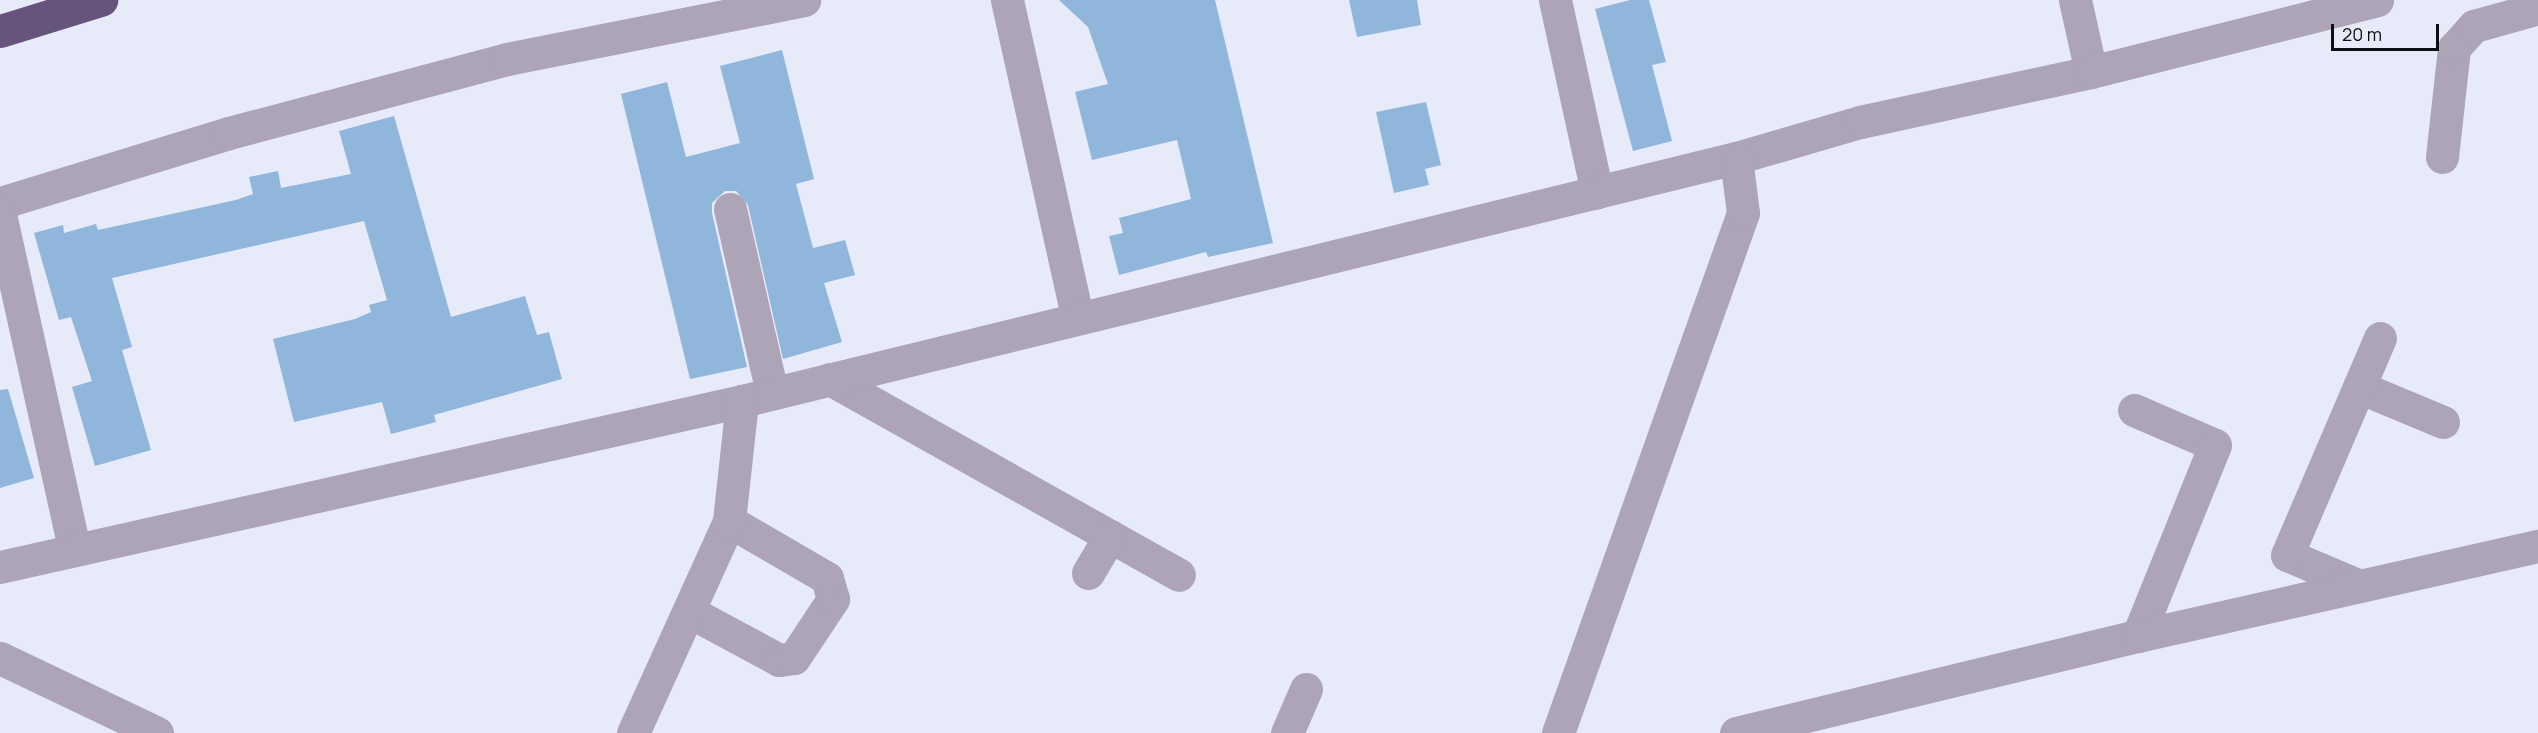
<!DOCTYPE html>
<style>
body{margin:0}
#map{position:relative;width:2538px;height:733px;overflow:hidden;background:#e7eaf9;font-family:Manrope,sans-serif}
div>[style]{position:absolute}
.building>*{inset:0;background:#90b6db}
.minor>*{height:33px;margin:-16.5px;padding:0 16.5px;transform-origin:16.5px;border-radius:16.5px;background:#ada4b8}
.highway>*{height:33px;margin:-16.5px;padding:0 16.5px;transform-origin:16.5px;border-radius:16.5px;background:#67547c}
span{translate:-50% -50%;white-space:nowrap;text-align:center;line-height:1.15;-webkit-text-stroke:4.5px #e7eaf9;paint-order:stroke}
.scale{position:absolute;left:2331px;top:24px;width:108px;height:27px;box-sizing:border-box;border:3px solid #0e0f13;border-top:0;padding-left:8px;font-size:18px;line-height:21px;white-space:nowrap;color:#0e0f13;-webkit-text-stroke:4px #e7eaf9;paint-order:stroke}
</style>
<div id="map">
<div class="building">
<i style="clip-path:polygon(1059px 0,1215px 0,1273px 243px,1208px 257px,1206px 252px,1119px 275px,1109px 236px,1123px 233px,1119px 218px,1191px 199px,1177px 140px,1092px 160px,1075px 92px,1108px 84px,1088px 27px)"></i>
<i style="clip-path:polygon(1349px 0,1417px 0,1421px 25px,1357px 37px)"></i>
<i style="clip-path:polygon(1630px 0,1649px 0,1666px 62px,1652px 65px,1672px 141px,1633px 151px,1595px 9px)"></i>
<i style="clip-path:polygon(782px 50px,814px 179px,796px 184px,813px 248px,845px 240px,855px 275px,824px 283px,842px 342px,783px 359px,748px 205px,736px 191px,725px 191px,712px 203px,712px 213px,747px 367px,690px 379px,621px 94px,667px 82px,686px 157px,740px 143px,720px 66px)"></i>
<i style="clip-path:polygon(1426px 102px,1441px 165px,1425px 169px,1429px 185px,1394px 193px,1376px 112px)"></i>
<i style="clip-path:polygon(394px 116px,451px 317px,525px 296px,537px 335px,549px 332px,562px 379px,434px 415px,436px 422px,391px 434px,382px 402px,294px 422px,273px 339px,355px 319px,371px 312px,369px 305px,387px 300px,364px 221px,112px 278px,132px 347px,122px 350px,151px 450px,95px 466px,72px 387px,92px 381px,71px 317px,59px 320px,34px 233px,63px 225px,64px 233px,96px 224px,98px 230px,236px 200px,253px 194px,249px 177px,278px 171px,281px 188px,351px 174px,339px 131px)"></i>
<i style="clip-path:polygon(8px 389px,34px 478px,0 488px,0 390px)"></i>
</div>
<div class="minor">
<i style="left:1007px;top:0;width:325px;rotate:77.5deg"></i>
<i style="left:1555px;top:0;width:197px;rotate:77.7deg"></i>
<i style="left:2075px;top:0;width:74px;rotate:77.5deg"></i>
<i style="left:2442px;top:157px;width:110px;rotate:-83.7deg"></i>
<i style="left:2454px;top:48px;width:30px;rotate:-48deg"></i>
<i style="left:2474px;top:26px;width:63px;rotate:-15.6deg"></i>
<i style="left:0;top:203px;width:239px;rotate:-17deg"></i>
<i style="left:229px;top:133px;width:288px;rotate:-14.9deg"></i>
<i style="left:507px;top:59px;width:303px;rotate:-11.2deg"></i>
<i style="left:730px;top:209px;width:189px;rotate:77.1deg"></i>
<i style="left:0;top:214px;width:343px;rotate:77.5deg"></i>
<i style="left:830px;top:379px;width:400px;rotate:29.3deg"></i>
<i style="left:2359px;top:387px;width:91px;rotate:22.6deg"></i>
<i style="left:2134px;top:410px;width:88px;rotate:23.4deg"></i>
<i style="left:2215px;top:445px;width:206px;rotate:112deg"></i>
<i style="left:0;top:567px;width:760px;rotate:-12.61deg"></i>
<i style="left:742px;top:401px;width:1023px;rotate:-13.74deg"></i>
<i style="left:1736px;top:158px;width:129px;rotate:-16.2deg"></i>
<i style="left:1860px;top:122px;width:236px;rotate:-12.2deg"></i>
<i style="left:2091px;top:72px;width:295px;rotate:-14.1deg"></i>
<i style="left:1088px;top:573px;width:43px;rotate:-59.3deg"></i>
<i style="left:2360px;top:586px;width:79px;rotate:-157deg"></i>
<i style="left:2287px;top:555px;width:236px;rotate:-66.8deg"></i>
<i style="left:690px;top:612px;width:101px;rotate:28.3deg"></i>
<i style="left:779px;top:660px;width:15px;rotate:-8deg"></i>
<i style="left:794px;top:658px;width:71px;rotate:-56.5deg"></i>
<i style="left:833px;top:599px;width:22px;rotate:-106deg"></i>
<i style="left:827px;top:578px;width:113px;rotate:-149.8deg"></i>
<i style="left:0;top:658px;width:174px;rotate:25.5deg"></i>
<i style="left:633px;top:733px;width:233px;rotate:-65.6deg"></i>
<i style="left:729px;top:521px;width:121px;rotate:-83.8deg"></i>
<i style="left:1287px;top:733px;width:48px;rotate:-66.6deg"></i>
<i style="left:1558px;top:733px;width:552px;rotate:-70.42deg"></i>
<i style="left:1743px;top:213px;width:55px;rotate:-97.3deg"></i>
<i style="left:1736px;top:733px;width:414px;rotate:-13.6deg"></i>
<i style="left:2138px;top:636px;width:410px;rotate:-12.7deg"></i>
</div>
<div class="highway">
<i style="left:0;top:31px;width:106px;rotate:-17.1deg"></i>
</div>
<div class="scale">20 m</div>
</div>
